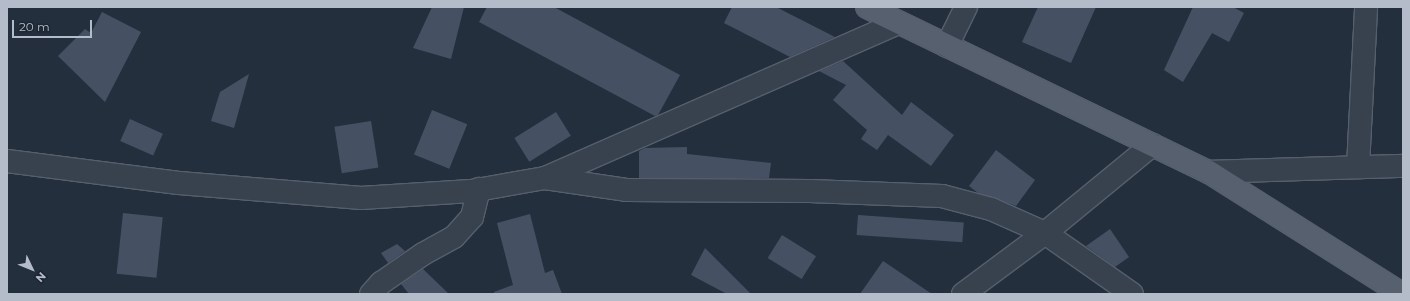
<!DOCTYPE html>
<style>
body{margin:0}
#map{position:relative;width:1410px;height:301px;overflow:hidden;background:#242f3e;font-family:Montserrat,sans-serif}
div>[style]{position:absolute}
.building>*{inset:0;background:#455162;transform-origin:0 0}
.roads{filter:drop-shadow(1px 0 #565f6c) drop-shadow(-1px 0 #565f6c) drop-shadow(0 1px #565f6c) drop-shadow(0 -1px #565f6c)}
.street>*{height:22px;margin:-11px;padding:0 11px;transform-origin:11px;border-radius:11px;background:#38414e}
.primary>*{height:22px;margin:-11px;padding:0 11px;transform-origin:11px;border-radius:11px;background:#56606e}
span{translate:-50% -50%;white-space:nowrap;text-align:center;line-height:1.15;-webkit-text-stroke:3.5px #1d2633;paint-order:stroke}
.frame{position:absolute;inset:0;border:8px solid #b4bcc9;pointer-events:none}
.north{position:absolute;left:12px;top:249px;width:40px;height:40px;-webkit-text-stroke:3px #1d2633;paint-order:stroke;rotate:133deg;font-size:11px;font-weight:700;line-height:16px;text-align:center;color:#b4bcc9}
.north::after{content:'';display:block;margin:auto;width:14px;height:18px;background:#b4bcc9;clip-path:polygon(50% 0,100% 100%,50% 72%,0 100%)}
.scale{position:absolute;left:12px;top:20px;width:80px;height:18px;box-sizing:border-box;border:2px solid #b4bcc9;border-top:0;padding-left:5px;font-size:12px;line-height:14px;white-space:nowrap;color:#b4bcc9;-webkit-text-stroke:3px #1d2633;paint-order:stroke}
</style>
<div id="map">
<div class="building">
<i style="clip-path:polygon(432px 7px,464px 7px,451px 59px,413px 48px)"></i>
<i style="clip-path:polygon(487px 7px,554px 7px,680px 75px,658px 115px,655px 116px,479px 22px)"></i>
<i style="clip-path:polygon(732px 7px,776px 7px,835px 37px,790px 57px,724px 23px)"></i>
<i style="clip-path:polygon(1038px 7px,1096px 7px,1071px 63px,1022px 42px)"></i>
<i style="clip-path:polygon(1193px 7px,1233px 7px,1244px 13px,1229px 42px,1212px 33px,1183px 82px,1164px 70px)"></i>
<i style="clip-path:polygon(102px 12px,141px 32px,105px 102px,58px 56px,85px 29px,91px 33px)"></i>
<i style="clip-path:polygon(843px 61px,902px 115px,911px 102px,954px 135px,931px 166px,888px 135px,877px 150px,861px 139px,867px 130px,833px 100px,846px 85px,819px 71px)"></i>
<i style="clip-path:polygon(249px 74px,234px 128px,211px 121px,220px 92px)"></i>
<i style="left:432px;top:110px;width:38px;height:48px;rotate:22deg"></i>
<i style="left:556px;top:112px;width:28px;height:49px;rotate:58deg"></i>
<i style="left:130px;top:119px;width:36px;height:24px;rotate:24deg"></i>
<i style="left:371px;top:121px;width:47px;height:37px;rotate:81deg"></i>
<i style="clip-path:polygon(687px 147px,687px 154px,771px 163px,769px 178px,639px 178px,639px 151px,645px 148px)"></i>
<i style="clip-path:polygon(996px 150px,1035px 180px,1016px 206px,978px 193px,969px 186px)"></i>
<i style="left:123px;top:213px;width:40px;height:61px;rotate:6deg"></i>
<i style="clip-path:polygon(530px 214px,545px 273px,553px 270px,562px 294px,494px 294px,494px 292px,513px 285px,497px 223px)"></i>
<i style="left:858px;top:215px;width:106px;height:20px;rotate:4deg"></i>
<i style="clip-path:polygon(1110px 229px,1129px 257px,1115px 267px,1086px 246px)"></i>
<i style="left:782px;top:235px;width:40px;height:27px;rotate:32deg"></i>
<i style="clip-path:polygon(397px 244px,405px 251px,388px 263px,381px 253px)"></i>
<i style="clip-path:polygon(705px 248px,751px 294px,727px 294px,691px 275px)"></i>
<i style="clip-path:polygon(883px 261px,932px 294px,860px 294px)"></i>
<i style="clip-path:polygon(423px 269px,449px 294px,409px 294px,401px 284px)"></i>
</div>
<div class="roads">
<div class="street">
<i style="left:947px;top:46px;width:43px;rotate:-64deg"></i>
<i style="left:7px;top:161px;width:173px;rotate:7.3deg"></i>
<i style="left:179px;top:183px;width:183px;rotate:4.7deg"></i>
<i style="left:361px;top:198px;width:110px;rotate:-3.6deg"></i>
<i style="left:471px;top:191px;width:75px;rotate:-10deg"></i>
<i style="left:545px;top:178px;width:386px;rotate:-23.7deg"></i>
<i style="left:1358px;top:167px;width:160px;rotate:-87.1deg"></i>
<i style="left:1209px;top:172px;width:194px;rotate:-1.8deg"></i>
<i style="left:545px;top:178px;width:82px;rotate:8.4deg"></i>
<i style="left:626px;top:190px;width:184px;rotate:0.3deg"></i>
<i style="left:810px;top:191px;width:132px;rotate:2.2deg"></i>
<i style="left:942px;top:196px;width:51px;rotate:14.9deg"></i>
<i style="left:991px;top:209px;width:59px;rotate:24deg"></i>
<i style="left:1045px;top:233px;width:106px;rotate:35deg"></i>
<i style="left:371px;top:294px;width:15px;rotate:-48deg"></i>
<i style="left:381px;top:283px;width:51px;rotate:-34.6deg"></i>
<i style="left:423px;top:254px;width:35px;rotate:-29deg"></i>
<i style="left:454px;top:237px;width:27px;rotate:-48deg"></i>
<i style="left:472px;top:217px;width:29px;rotate:-76deg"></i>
<i style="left:963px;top:294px;width:102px;rotate:-36.6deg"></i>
<i style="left:1045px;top:233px;width:139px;rotate:-39.4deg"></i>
</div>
<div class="primary">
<i style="left:867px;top:7px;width:380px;rotate:25.8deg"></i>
<i style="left:1209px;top:172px;width:228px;rotate:32.3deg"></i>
</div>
</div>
<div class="frame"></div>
<div class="north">N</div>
<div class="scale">20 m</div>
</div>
